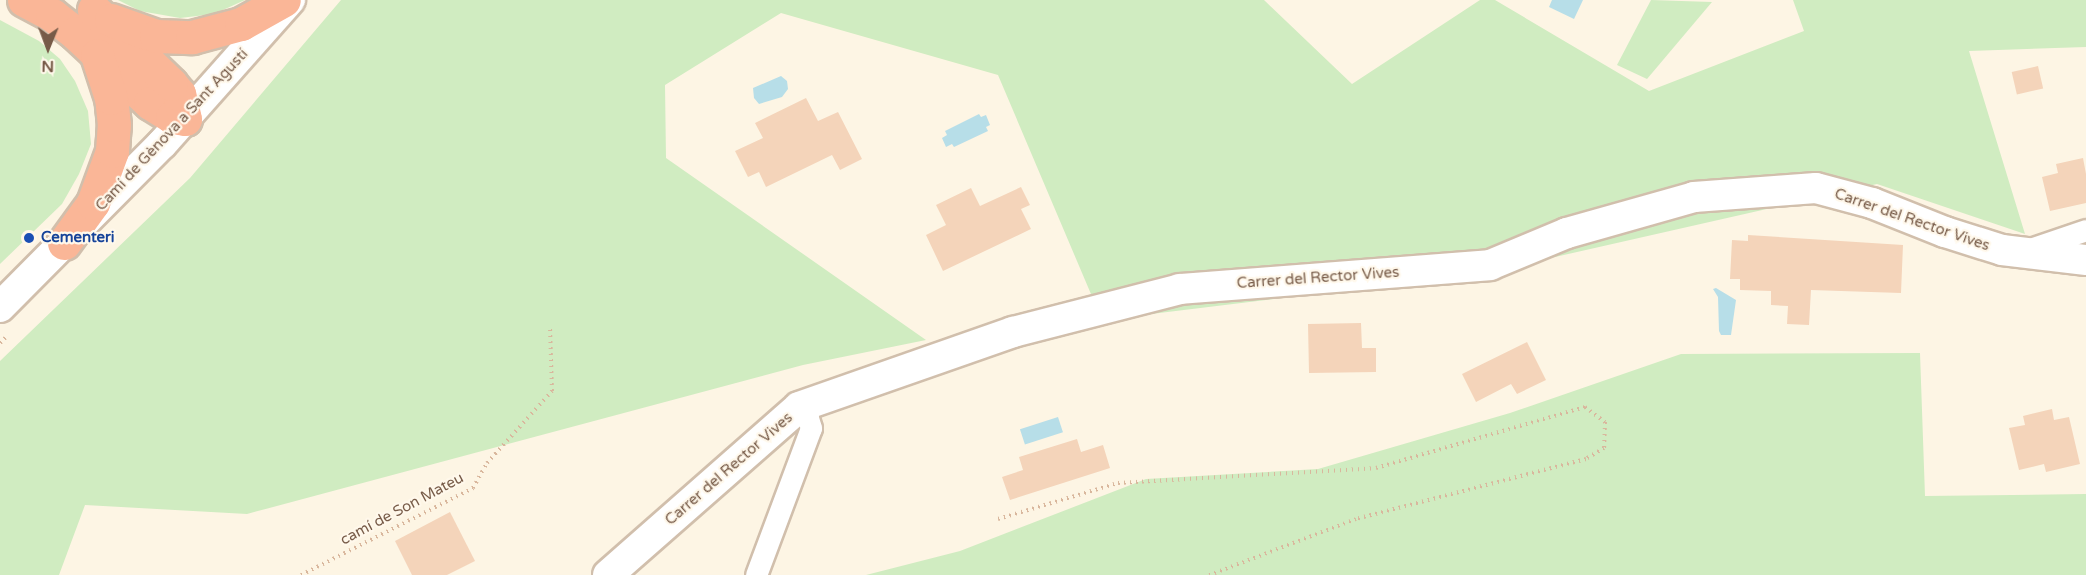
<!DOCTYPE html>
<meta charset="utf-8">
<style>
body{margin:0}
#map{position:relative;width:2086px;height:575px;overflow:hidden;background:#fdf5e4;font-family:"Varela Round",sans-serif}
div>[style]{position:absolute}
.green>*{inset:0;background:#d0ecc1}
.water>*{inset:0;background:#b7dee8;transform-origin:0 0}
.building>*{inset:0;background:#f4d4ba;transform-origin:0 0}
.path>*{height:4px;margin-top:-2px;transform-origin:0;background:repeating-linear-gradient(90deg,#d9b79d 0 1.5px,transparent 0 6px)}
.roads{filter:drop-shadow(2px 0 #d1bfac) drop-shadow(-2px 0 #d1bfac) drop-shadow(0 2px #d1bfac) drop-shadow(0 -2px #d1bfac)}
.street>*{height:21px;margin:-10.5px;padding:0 10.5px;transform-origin:10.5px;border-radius:10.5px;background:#fff}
.secondary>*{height:30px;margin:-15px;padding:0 15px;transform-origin:15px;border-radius:15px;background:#fff}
.highway>*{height:33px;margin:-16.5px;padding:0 16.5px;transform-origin:16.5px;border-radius:16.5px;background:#fab697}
.dots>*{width:16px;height:16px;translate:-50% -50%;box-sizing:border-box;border:3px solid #fff8eb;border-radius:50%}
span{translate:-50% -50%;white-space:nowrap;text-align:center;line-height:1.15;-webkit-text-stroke:4.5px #fff8eb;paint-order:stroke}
.street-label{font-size:15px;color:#775b48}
.transit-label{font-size:15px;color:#164399;font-weight:700}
.left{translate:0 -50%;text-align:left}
.north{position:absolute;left:18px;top:18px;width:60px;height:60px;-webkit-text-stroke:4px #fff8eb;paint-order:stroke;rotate:181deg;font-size:16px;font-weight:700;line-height:24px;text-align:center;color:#775b48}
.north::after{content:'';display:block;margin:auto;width:21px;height:27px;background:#775b48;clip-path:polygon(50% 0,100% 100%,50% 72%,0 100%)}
</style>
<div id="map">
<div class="green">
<i style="clip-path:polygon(118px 0,245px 0,214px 14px,180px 18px,140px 11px)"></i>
<i style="clip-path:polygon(341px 0,1264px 0,1352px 84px,1480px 0,1495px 0,1649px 91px,1804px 31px,1793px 0,2086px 0,2086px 47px,1969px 51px,2025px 234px,1877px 184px,1480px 274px,1102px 320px,998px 75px,781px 13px,665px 85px,666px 158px,926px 340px,803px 365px,247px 514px,85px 505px,59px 575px,0 575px,0 361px,190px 178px)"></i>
<i style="clip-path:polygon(1651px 0,1712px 2px,1647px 79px,1617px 65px)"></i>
<i style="clip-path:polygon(0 20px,39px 41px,60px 59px,75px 81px,88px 111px,91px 144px,79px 174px,62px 204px,0 264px)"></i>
<i style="clip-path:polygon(1920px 353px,1925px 496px,2086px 494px,2086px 575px,866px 575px,960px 551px,1146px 479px,1318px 469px,1510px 413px,1681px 354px)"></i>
</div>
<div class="water">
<i style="clip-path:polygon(1552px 0,1583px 0,1574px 19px,1549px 7px)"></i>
<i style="clip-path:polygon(781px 76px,787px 81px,788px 89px,782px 97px,759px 104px,754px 98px,753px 88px)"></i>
<i style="clip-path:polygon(979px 114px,981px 117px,986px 115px,990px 125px,986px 127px,988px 131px,954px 147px,952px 144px,946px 147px,942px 138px,947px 135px,945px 131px)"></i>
<i style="clip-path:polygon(1716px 288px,1736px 300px,1731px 335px,1721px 335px,1719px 331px,1718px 297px,1713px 289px)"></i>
<i style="left:1058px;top:417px;width:16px;height:40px;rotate:72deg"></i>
</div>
<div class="building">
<i style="left:2038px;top:66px;width:23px;height:27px;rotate:77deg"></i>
<i style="clip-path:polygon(806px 98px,818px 121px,838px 112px,862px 159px,840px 170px,832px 155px,766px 187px,759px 172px,748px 177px,735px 151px,763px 138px,755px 123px)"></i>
<i style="clip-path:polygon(2083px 158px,2086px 174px,2086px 203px,2050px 211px,2042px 177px,2058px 173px,2056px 164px)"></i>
<i style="clip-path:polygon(1021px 187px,1030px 205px,1021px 209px,1031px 229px,943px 271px,926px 235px,946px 225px,936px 205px,971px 188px,980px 206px)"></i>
<i style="clip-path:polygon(1748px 235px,1903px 245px,1901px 293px,1811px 290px,1809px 325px,1787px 324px,1788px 306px,1771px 305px,1771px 291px,1740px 290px,1740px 279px,1730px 279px,1732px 240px,1748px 241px)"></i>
<i style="clip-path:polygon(1361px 323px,1362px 348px,1376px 348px,1376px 372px,1309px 373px,1308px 324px)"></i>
<i style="clip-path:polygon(1527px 342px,1546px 380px,1517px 394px,1511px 384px,1476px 402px,1462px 374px)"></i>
<i style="clip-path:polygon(2052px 409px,2054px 420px,2069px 417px,2080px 464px,2046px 472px,2044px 464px,2019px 470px,2009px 428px,2025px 425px,2023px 416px)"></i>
<i style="clip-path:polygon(1077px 439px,1081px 452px,1103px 445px,1110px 468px,1010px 500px,1002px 477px,1023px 470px,1019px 457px)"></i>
<i style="clip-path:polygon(450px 512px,475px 561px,447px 575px,412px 575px,395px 541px)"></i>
</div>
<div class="path">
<i style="left:0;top:343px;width:11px;rotate:-45deg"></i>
<i style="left:998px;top:519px;width:125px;rotate:-16.7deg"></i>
<i style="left:1118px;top:483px;width:258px;rotate:-3.3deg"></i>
<i style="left:1376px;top:468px;width:218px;rotate:-16.3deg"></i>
<i style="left:1585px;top:407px;width:25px;rotate:37deg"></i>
<i style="left:1605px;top:422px;width:26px;rotate:92deg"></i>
<i style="left:1604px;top:448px;width:21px;rotate:149deg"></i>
<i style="left:1586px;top:459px;width:238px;rotate:165.4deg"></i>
<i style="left:1356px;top:519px;width:157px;rotate:159.1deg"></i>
<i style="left:301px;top:575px;width:193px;rotate:-26.8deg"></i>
<i style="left:473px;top:488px;width:29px;rotate:-61deg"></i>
<i style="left:487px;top:463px;width:97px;rotate:-47.9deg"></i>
<i style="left:552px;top:391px;width:65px;rotate:-91.8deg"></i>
</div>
<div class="roads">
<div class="street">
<i style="left:2027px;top:250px;width:62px;rotate:-18.7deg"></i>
<i style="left:756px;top:575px;width:157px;rotate:-69.5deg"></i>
<i style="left:811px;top:428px;width:10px;rotate:-107deg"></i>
<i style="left:808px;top:418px;width:14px;rotate:-129deg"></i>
</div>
<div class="secondary">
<i style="left:0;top:307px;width:230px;rotate:-45.2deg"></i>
<i style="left:162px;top:144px;width:193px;rotate:-48.4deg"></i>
<i style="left:608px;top:575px;width:254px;rotate:-41.3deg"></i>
<i style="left:799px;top:407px;width:227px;rotate:-19.3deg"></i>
<i style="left:1013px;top:332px;width:172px;rotate:-14.4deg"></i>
<i style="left:1180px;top:289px;width:311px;rotate:-4.4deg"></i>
<i style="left:1490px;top:265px;width:83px;rotate:-22.6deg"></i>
<i style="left:1567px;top:233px;width:132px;rotate:-15.8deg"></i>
<i style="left:1694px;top:197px;width:122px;rotate:-4.2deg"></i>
<i style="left:1816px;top:188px;width:58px;rotate:15deg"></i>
<i style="left:1872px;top:203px;width:79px;rotate:21.7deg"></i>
<i style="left:1945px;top:232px;width:60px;rotate:17.5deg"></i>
<i style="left:2002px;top:250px;width:85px;rotate:6.8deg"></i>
</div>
<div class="highway">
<i style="left:24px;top:0;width:32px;rotate:28deg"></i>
<i style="left:52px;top:15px;width:29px;rotate:38deg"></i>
<i style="left:75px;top:33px;width:103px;rotate:43deg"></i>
<i style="left:150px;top:103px;width:26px;rotate:32deg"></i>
<i style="left:172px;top:117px;width:13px;rotate:9deg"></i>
<i style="left:185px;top:119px;width:26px;rotate:-103deg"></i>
<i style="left:179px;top:94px;width:13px;rotate:-129deg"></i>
<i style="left:171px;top:84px;width:107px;rotate:-136.1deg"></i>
<i style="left:111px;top:20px;width:48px;rotate:19.6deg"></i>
<i style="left:156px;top:36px;width:36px;rotate:2deg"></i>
<i style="left:192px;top:37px;width:51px;rotate:-14.9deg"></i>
<i style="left:241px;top:24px;width:49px;rotate:-29.2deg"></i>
<i style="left:64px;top:243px;width:49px;rotate:-54.1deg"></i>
<i style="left:93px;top:203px;width:55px;rotate:-69.9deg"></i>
<i style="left:112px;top:151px;width:26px;rotate:-86deg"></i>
<i style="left:114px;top:125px;width:27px;rotate:-96deg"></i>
<i style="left:111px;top:98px;width:45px;rotate:-108deg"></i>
</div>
</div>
<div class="dots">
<i style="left:29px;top:238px;background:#1a4fb4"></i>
</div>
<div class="street-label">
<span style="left:172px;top:130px;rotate:-47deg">Camí de Gènova a Sant Agustí</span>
<span style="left:1912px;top:220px;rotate:19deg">Carrer del Rector Vives</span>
<span style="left:1318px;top:278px;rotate:-4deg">Carrer del Rector Vives</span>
<span style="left:729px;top:469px;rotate:-41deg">Carrer del Rector Vives</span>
<span style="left:402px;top:509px;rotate:-28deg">camí de Son Mateu</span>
</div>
<div class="transit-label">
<span class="left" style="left:41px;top:238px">Cementeri</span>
</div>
<div class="north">N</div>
</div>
